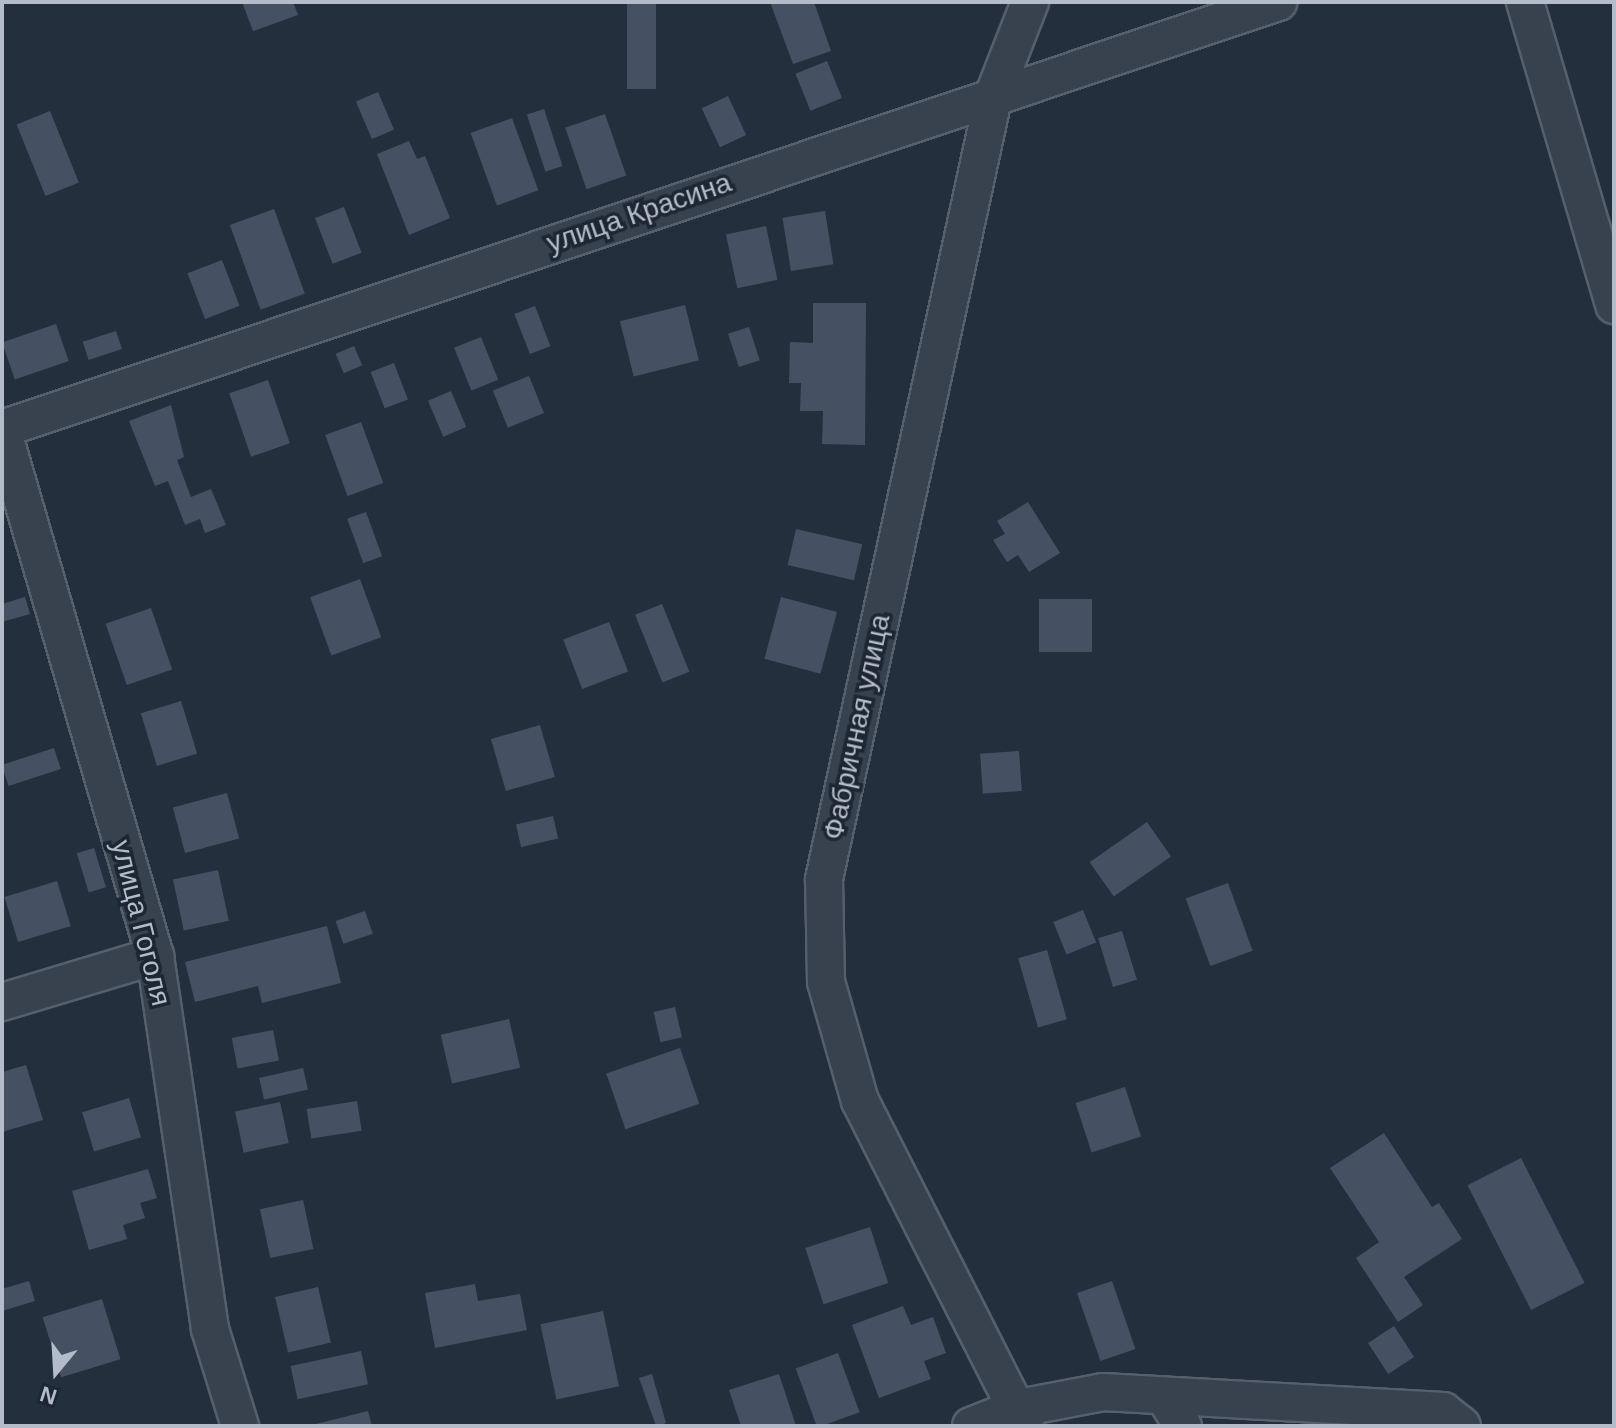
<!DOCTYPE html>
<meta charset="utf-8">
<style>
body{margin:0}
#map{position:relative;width:1616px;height:1428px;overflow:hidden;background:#242f3e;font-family:Arial,sans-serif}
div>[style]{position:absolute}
.building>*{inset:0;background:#455162;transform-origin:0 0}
.roads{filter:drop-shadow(2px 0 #565f6c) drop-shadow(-2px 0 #565f6c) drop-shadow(0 2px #565f6c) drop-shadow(0 -2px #565f6c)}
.minor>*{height:36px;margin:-18px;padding:0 18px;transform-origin:18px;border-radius:18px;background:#38414e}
span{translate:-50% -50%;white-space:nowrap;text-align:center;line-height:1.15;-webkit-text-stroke:7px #1d2633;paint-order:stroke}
.street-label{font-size:28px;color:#b4bcc9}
.frame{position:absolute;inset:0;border:4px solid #b4bcc9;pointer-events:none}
.north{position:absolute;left:16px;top:1332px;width:80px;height:80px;-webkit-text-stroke:6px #1d2633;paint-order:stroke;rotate:198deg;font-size:22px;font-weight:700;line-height:32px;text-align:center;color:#b4bcc9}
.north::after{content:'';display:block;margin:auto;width:28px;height:36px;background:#b4bcc9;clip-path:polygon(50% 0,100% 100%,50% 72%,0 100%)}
</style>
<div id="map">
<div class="building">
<i style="clip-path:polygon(242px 2px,293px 2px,298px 15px,253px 31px)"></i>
<i style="left:627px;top:2px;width:29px;height:87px"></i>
<i style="clip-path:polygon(770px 2px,814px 2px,831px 51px,793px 64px)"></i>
<i style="left:827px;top:61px;width:40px;height:34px;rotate:68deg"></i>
<i style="left:378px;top:92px;width:41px;height:24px;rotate:67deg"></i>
<i style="left:728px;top:96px;width:43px;height:29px;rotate:65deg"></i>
<i style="left:544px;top:109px;width:60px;height:18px;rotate:72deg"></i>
<i style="left:50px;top:111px;width:77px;height:36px;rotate:68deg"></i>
<i style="left:605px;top:114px;width:65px;height:42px;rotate:71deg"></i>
<i style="left:512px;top:118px;width:77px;height:44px;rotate:70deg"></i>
<i style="clip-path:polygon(409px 141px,417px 159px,425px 156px,450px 218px,409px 235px,377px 154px)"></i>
<i style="left:344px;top:207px;width:49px;height:31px;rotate:69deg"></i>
<i style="left:274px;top:209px;width:90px;height:47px;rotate:70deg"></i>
<i style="left:825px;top:211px;width:54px;height:43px;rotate:81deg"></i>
<i style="left:766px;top:226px;width:55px;height:41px;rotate:78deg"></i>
<i style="left:222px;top:260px;width:49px;height:37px;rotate:69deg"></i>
<i style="clip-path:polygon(813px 303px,866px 303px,865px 445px,822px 444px,823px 411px,800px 411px,801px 383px,789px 383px,790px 342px,813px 343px)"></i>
<i style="left:685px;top:305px;width:57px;height:67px;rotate:76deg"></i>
<i style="left:535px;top:306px;width:43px;height:22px;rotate:69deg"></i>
<i style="left:56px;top:324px;width:39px;height:57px;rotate:71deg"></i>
<i style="left:749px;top:327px;width:35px;height:22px;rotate:72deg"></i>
<i style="left:116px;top:331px;width:19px;height:35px;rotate:72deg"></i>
<i style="left:481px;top:337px;width:46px;height:29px;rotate:68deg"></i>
<i style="left:354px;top:346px;width:21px;height:20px;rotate:67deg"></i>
<i style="left:394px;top:363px;width:39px;height:25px;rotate:69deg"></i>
<i style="left:529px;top:376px;width:40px;height:39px;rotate:68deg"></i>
<i style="left:268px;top:380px;width:67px;height:41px;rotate:71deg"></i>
<i style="left:451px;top:391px;width:39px;height:25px;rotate:67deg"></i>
<i style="clip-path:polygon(171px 405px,184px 457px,177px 460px,191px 497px,211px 489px,226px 525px,205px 533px,200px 519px,185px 525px,168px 481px,155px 486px,129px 421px)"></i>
<i style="left:361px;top:422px;width:65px;height:38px;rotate:70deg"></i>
<i style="clip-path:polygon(1028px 502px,1060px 553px,1029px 572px,1018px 555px,1007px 562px,993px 540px,1005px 534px,997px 521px)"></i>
<i style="left:366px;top:512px;width:47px;height:20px;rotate:70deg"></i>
<i style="left:796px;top:529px;width:68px;height:37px;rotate:13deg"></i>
<i style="left:360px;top:579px;width:62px;height:53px;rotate:70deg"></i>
<i style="clip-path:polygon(25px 597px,30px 614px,2px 622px,2px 604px)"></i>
<i style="left:781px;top:597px;width:58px;height:64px;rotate:15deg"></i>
<i style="left:1092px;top:599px;width:53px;height:53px;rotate:90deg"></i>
<i style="left:662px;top:604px;width:73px;height:29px;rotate:68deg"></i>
<i style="left:151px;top:608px;width:65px;height:48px;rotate:71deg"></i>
<i style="left:609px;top:622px;width:53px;height:49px;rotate:69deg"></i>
<i style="left:181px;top:701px;width:55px;height:42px;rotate:73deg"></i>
<i style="left:540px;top:725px;width:54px;height:51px;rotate:74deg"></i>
<i style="left:54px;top:748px;width:22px;height:55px;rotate:72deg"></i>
<i style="left:1019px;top:751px;width:40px;height:39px;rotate:86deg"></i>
<i style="left:227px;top:793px;width:47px;height:56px;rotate:75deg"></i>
<i style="left:553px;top:816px;width:23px;height:38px;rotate:77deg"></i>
<i style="left:1147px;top:822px;width:42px;height:70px;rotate:55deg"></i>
<i style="left:94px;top:848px;width:41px;height:18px;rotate:73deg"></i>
<i style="left:218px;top:870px;width:52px;height:46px;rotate:78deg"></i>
<i style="left:57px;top:881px;width:47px;height:55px;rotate:73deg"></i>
<i style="left:1228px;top:883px;width:72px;height:45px;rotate:70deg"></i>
<i style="left:1083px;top:910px;width:35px;height:32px;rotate:68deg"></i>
<i style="left:365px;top:911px;width:24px;height:31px;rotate:71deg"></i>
<i style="clip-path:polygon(327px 926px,341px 983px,262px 1003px,258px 986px,195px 1002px,185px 962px)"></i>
<i style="left:1122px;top:931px;width:51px;height:25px;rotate:73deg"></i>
<i style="left:1047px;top:950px;width:72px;height:30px;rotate:74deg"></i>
<i style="left:675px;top:1007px;width:31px;height:22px;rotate:77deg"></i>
<i style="left:509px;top:1019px;width:50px;height:70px;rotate:77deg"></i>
<i style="left:273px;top:1030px;width:31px;height:42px;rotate:79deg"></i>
<i style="left:680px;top:1048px;width:59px;height:78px;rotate:71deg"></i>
<i style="clip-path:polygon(26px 1065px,43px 1120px,2px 1132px,2px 1072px)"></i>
<i style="left:303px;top:1068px;width:22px;height:45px;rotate:77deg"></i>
<i style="left:1125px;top:1087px;width:52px;height:52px;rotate:72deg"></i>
<i style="left:129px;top:1098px;width:41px;height:49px;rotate:73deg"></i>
<i style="left:357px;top:1101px;width:30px;height:51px;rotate:81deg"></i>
<i style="left:280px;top:1102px;width:42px;height:46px;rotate:78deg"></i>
<i style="clip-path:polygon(1384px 1133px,1432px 1207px,1439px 1203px,1462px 1239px,1404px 1277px,1423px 1305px,1398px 1322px,1356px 1258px,1379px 1242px,1330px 1168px)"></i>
<i style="left:1521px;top:1158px;width:140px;height:60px;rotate:63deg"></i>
<i style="clip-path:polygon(148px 1169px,157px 1198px,140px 1203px,145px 1218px,123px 1225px,127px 1239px,89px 1250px,72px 1191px)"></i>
<i style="left:303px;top:1200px;width:50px;height:44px;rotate:78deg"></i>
<i style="left:870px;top:1227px;width:59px;height:68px;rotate:72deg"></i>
<i style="clip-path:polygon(29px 1281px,35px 1301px,2px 1311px,2px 1289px)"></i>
<i style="left:1112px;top:1281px;width:72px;height:37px;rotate:71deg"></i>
<i style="clip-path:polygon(475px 1284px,478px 1301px,520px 1294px,527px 1330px,435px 1348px,425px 1293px)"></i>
<i style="left:318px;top:1287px;width:57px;height:44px;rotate:77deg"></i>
<i style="left:102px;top:1299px;width:63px;height:62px;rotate:73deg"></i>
<i style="clip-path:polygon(903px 1306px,911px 1325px,933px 1317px,946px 1353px,924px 1361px,931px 1379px,879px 1398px,852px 1325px)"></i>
<i style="left:603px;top:1311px;width:77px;height:64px;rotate:78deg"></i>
<i style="left:1394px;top:1326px;width:37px;height:31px;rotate:57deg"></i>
<i style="left:361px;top:1351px;width:34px;height:72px;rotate:78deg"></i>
<i style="left:838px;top:1353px;width:63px;height:45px;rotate:70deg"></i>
<i style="clip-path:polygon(652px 1374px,666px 1423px,656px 1426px,639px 1378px)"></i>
<i style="clip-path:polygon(779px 1374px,796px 1426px,741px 1426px,729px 1390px)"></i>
<i style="clip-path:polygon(368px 1411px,372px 1426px,312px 1426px,312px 1425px)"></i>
</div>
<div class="roads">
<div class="minor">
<i style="left:1525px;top:2px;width:316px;rotate:73.6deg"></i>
<i style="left:2px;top:429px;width:1346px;rotate:-18.5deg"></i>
<i style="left:2px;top:429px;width:549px;rotate:73.81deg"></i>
<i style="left:155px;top:956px;width:377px;rotate:81.6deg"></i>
<i style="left:210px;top:1329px;width:102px;rotate:72.8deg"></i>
<i style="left:2px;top:1002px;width:160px;rotate:-16.7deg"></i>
<i style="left:1164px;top:1396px;width:36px;rotate:58deg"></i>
<i style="left:971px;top:1426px;width:46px;rotate:-21.6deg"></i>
<i style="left:1014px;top:1409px;width:91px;rotate:-10.8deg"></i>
<i style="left:1103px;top:1392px;width:341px;rotate:3.2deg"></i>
<i style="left:1443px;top:1411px;width:24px;rotate:38deg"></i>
<i style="left:1025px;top:1426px;width:364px;rotate:-116.9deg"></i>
<i style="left:860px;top:1101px;width:124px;rotate:-105.9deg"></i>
<i style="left:826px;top:982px;width:103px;rotate:-91.1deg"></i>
<i style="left:824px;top:879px;width:803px;rotate:-77.78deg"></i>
<i style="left:994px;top:94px;width:99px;rotate:-68.6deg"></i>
</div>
</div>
<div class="street-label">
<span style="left:639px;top:213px;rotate:-19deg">улица Красина</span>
<span style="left:857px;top:727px;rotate:-78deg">Фабричная улица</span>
<span style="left:141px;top:923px;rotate:76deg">улица Гоголя</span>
</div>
<div class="frame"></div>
<div class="north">N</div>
</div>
